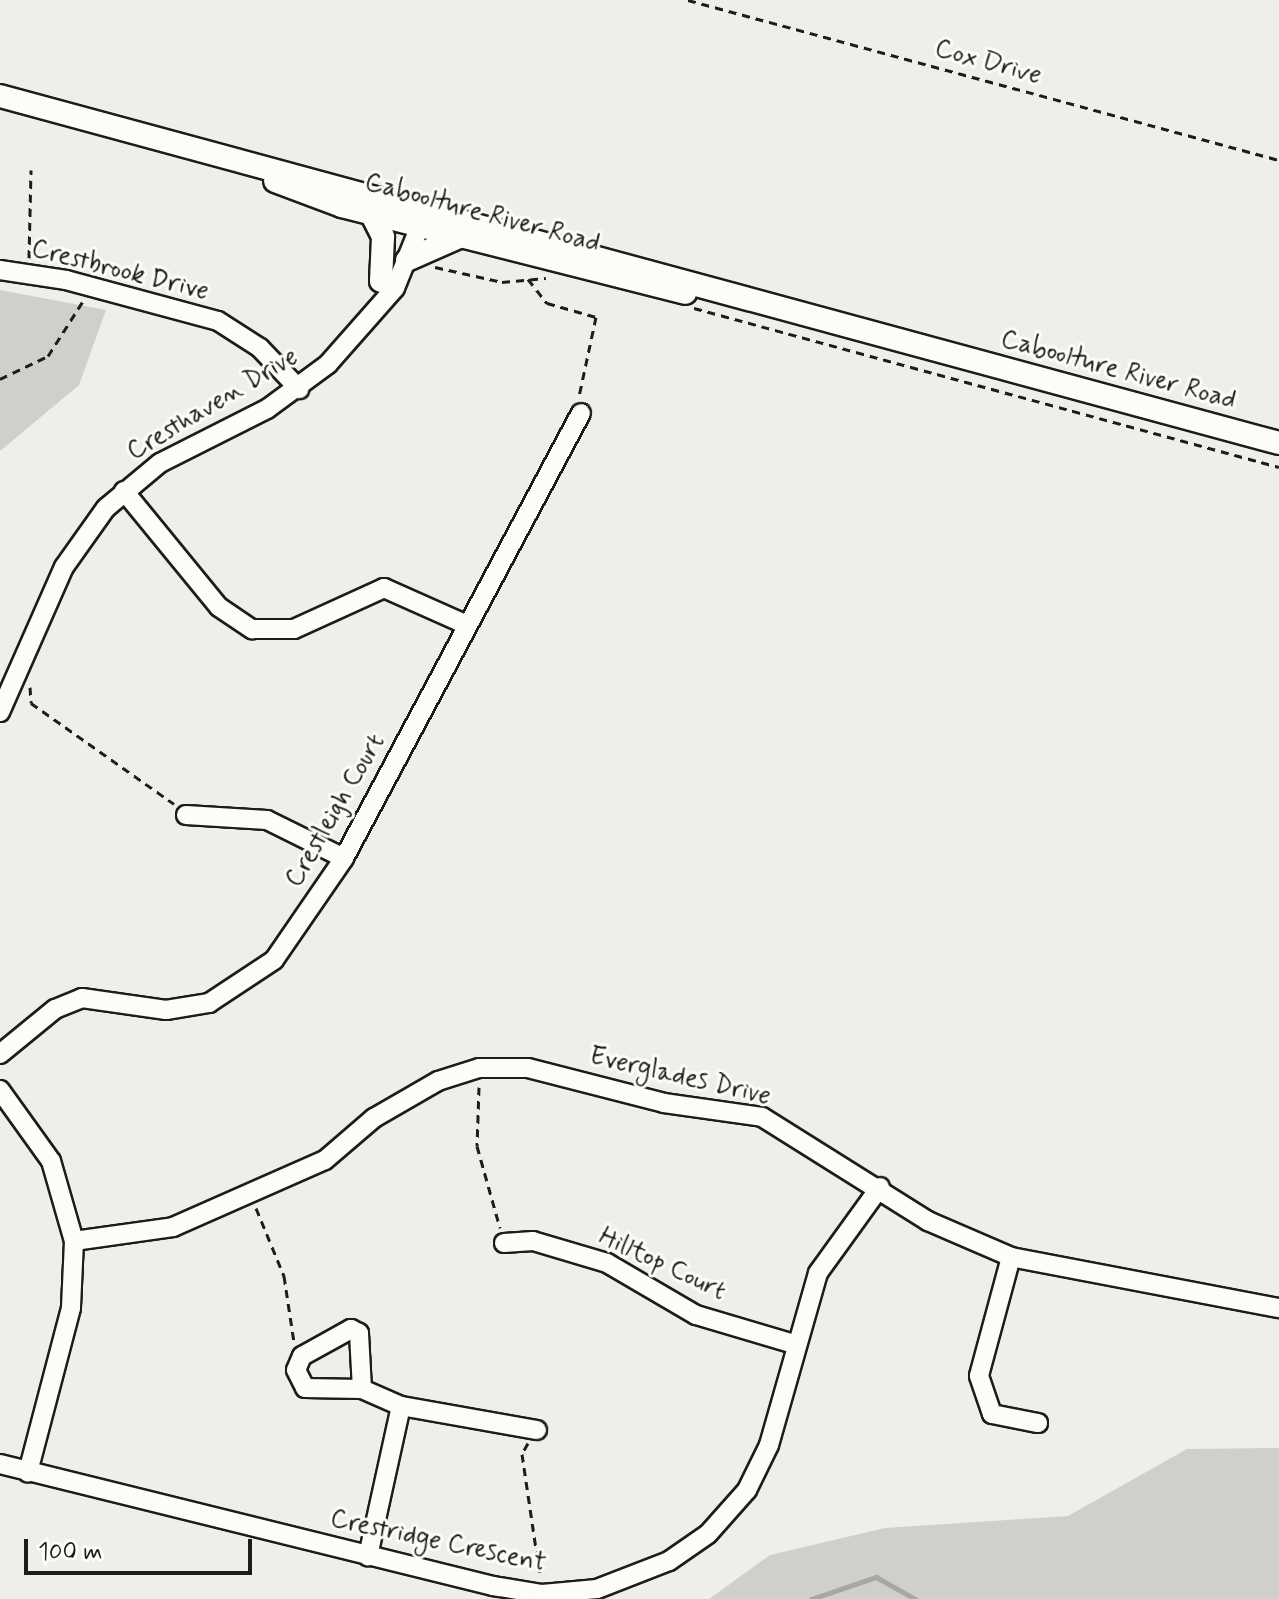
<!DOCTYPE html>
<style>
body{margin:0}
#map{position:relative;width:1279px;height:1599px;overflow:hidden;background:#f0eeea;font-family:Mynerve,sans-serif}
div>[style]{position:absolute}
.green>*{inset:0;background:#d0cfcc}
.stream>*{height:5px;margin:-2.5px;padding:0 2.5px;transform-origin:2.5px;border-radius:2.5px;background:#a8a7a3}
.path>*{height:3px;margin-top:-1.5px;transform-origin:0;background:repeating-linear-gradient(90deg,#1c1c1c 0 8px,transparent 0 14px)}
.roads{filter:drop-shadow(2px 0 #1c1c1c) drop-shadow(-2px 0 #1c1c1c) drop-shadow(0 2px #1c1c1c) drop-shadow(0 -2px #1c1c1c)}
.minor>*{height:18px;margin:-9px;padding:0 9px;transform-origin:9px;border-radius:9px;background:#fdfcf7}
.major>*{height:22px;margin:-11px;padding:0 11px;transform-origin:11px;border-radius:11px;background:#fdfcf7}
span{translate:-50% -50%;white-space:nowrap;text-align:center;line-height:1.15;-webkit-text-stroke:6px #fdfcf7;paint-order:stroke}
.street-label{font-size:26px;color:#1c1c1c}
.scale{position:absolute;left:24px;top:1539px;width:228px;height:36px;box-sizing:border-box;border:4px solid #1c1c1c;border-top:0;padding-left:10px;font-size:24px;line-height:28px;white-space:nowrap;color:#1c1c1c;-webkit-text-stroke:6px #fdfcf7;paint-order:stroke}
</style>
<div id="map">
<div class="green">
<i style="clip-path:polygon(0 290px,106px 310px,79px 385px,0 451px)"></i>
<i style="clip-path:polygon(1279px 1448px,1279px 1599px,709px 1599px,770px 1555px,885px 1528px,1068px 1516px,1187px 1449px)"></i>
</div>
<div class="stream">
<i style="left:811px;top:1599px;width:69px;rotate:-18.7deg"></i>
<i style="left:876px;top:1577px;width:45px;rotate:29.4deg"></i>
</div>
<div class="path">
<i style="left:688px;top:0;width:612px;rotate:15.15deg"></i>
<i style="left:29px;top:258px;width:88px;rotate:-88.7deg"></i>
<i style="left:435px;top:267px;width:69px;rotate:12.6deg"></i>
<i style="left:502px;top:282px;width:44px;rotate:-5.2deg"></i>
<i style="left:528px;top:279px;width:31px;rotate:52deg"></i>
<i style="left:547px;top:303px;width:51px;rotate:15.9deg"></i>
<i style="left:596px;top:317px;width:81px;rotate:102.1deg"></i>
<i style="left:694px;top:308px;width:606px;rotate:15.21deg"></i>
<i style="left:0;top:379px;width:53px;rotate:-25.6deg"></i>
<i style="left:48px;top:356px;width:65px;rotate:-57.5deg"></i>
<i style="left:30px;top:687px;width:16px;rotate:86deg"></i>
<i style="left:31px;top:703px;width:175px;rotate:35.2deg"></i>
<i style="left:479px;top:1087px;width:59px;rotate:91.9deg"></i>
<i style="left:477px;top:1146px;width:85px;rotate:74.3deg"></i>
<i style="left:256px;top:1208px;width:74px;rotate:67.6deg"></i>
<i style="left:284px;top:1276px;width:67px;rotate:81.4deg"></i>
<i style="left:528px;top:1443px;width:13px;rotate:119deg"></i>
<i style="left:522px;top:1454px;width:123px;rotate:81.6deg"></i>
</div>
<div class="roads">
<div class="minor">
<i style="left:0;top:270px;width:67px;rotate:8.6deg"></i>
<i style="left:66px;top:280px;width:157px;rotate:15.1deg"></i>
<i style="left:218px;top:321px;width:50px;rotate:32.7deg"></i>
<i style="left:260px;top:348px;width:57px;rotate:46.4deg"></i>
<i style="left:124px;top:491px;width:150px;rotate:50.7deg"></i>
<i style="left:219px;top:607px;width:40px;rotate:34deg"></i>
<i style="left:252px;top:629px;width:42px"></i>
<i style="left:294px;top:629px;width:99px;rotate:-24.5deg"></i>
<i style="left:384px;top:588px;width:91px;rotate:24deg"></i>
<i style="left:0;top:712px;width:158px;rotate:-66.2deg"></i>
<i style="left:64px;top:567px;width:72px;rotate:-54.6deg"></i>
<i style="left:106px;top:508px;width:70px;rotate:-39.8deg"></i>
<i style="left:160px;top:463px;width:120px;rotate:-26.8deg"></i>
<i style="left:267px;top:409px;width:76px;rotate:-36.4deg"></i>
<i style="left:328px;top:364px;width:101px;rotate:-48.6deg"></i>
<i style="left:395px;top:288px;width:78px;rotate:-68.1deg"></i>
<i style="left:186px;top:815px;width:81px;rotate:3.5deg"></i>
<i style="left:267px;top:820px;width:86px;rotate:26.3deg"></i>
<i style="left:0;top:1054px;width:71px;rotate:-39.3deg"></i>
<i style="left:55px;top:1009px;width:29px;rotate:-22deg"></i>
<i style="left:82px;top:998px;width:85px;rotate:8.1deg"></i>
<i style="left:166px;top:1010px;width:44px;rotate:-9.2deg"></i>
<i style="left:209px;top:1003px;width:78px;rotate:-33.5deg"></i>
<i style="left:274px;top:960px;width:124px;rotate:-55.5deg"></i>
<i style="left:344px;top:858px;width:504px;rotate:-61.96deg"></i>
<i style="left:0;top:1090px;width:87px;rotate:54.3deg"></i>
<i style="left:51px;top:1161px;width:83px;rotate:74deg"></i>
<i style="left:74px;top:1241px;width:67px;rotate:92.6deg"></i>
<i style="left:71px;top:1308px;width:170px;rotate:104.7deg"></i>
<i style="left:74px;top:1241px;width:100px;rotate:-8deg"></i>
<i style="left:173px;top:1227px;width:166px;rotate:-23.8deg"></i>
<i style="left:325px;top:1160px;width:65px;rotate:-40.6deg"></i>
<i style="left:374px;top:1118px;width:74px;rotate:-30deg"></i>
<i style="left:438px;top:1081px;width:43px;rotate:-17.6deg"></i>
<i style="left:479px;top:1068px;width:49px"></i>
<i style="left:528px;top:1068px;width:140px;rotate:14.4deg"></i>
<i style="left:664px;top:1103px;width:99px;rotate:8.1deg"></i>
<i style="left:762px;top:1117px;width:196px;rotate:32.1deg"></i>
<i style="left:928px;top:1221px;width:90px;rotate:23.4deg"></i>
<i style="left:1011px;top:1257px;width:273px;rotate:10.8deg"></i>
<i style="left:504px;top:1243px;width:29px;rotate:-4deg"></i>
<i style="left:533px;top:1241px;width:77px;rotate:16.6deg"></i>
<i style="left:607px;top:1263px;width:103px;rotate:30.3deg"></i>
<i style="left:696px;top:1315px;width:105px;rotate:16.5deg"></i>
<i style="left:1011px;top:1257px;width:123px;rotate:105.1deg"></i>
<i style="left:979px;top:1376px;width:40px;rotate:71.1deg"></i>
<i style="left:992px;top:1414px;width:47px;rotate:11.1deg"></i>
<i style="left:362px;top:1389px;width:56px;rotate:-93.1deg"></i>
<i style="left:359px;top:1333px;width:9px;rotate:-153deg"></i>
<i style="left:351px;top:1329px;width:56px;rotate:151.1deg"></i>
<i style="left:302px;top:1356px;width:15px;rotate:113deg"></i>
<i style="left:296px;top:1370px;width:20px;rotate:63deg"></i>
<i style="left:305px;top:1388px;width:57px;rotate:1deg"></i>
<i style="left:362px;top:1389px;width:43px;rotate:23.6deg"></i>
<i style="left:401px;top:1406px;width:154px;rotate:102.4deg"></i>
<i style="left:401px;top:1406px;width:138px;rotate:10deg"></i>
<i style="left:0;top:1464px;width:508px;rotate:13.9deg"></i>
<i style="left:493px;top:1586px;width:50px;rotate:9.3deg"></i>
<i style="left:542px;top:1594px;width:55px;rotate:-5.2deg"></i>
<i style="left:597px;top:1589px;width:77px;rotate:-21.3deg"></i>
<i style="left:669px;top:1561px;width:47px;rotate:-34.7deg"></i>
<i style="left:708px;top:1534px;width:59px;rotate:-48.4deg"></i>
<i style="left:747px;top:1490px;width:50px;rotate:-63.9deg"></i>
<i style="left:769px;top:1445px;width:179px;rotate:-74.1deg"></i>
<i style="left:818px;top:1273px;width:106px;rotate:-54.2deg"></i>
</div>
<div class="major">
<i style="left:0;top:96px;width:1325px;rotate:15.18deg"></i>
<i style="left:275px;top:181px;width:72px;rotate:20.5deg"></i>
<i style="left:342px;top:206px;width:354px;rotate:14.2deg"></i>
<i style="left:371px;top:213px;width:27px;rotate:63deg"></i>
<i style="left:383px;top:237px;width:44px;rotate:92.6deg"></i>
<i style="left:407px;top:260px;width:57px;rotate:-23.9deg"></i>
</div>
</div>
<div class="street-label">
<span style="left:988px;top:63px;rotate:15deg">Cox Drive</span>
<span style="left:482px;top:214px;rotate:15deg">Caboolture River Road</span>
<span style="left:120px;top:271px;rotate:14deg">Crestbrook Drive</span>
<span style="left:1118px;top:371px;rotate:15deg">Caboolture River Road</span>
<span style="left:213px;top:405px;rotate:-31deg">Cresthaven Drive</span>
<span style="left:336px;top:811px;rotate:-60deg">Crestleigh Court</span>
<span style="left:680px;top:1077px;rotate:13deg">Everglades Drive</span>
<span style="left:662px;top:1265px;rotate:25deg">Hilltop Court</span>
<span style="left:438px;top:1542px;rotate:12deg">Crestridge Crescent</span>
</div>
<div class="scale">100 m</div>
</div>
